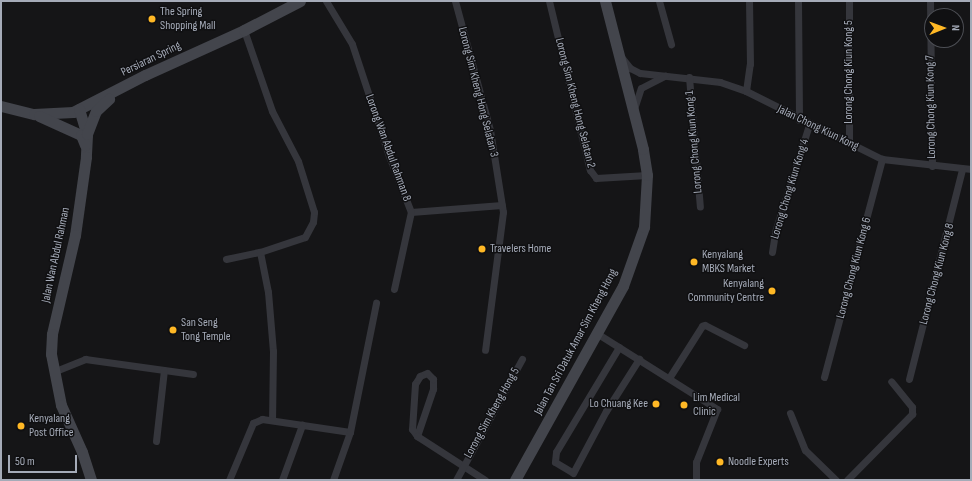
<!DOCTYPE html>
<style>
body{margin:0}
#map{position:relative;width:972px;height:481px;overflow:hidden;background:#151517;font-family:"Sofia Sans Condensed",sans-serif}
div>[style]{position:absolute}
.street>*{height:7px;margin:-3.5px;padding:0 3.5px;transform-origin:3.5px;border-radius:3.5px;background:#35363c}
.secondary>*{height:11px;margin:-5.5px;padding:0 5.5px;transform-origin:5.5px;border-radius:5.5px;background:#43454c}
.dots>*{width:11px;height:11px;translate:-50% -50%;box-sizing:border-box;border:2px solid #101012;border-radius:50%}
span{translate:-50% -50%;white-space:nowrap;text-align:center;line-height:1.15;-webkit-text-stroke:3px #101012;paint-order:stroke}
.poi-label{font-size:12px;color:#a5abb8}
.left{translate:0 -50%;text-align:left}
.right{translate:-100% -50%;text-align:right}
.street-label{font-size:12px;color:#a5abb8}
.frame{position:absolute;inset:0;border:2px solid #a5abb8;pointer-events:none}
.north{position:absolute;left:924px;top:8px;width:40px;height:40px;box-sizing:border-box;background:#101012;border:1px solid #4c4e54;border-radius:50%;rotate:89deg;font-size:11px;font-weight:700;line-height:16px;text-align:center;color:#a5abb8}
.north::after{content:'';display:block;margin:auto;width:14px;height:18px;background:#ffb825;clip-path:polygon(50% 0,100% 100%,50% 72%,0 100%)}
.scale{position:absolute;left:8px;top:455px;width:69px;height:18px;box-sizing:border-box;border:2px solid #a5abb8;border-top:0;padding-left:5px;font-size:12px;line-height:14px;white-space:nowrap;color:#a5abb8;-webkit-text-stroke:3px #101012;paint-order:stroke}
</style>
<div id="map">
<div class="street">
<i style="left:326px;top:1px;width:50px;rotate:58.8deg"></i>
<i style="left:352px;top:44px;width:118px;rotate:71.7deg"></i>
<i style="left:389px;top:156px;width:60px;rotate:68.6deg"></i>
<i style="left:411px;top:212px;width:91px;rotate:-4.4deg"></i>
<i style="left:455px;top:1px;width:134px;rotate:74.8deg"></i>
<i style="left:490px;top:130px;width:83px;rotate:81deg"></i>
<i style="left:503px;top:212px;width:139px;rotate:97.4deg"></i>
<i style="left:549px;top:1px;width:174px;rotate:76.4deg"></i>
<i style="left:590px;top:170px;width:10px;rotate:53deg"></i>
<i style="left:596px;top:178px;width:51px;rotate:-3.4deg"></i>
<i style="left:659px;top:1px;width:45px;rotate:74.4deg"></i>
<i style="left:798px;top:1px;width:119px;rotate:89.5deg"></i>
<i style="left:849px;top:1px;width:141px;rotate:90deg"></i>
<i style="left:930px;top:1px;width:165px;rotate:89.3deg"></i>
<i style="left:622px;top:58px;width:13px;rotate:51deg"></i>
<i style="left:630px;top:68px;width:11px;rotate:27deg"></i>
<i style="left:640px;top:73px;width:81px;rotate:6.4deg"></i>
<i style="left:720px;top:82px;width:28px;rotate:19deg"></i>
<i style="left:746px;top:91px;width:152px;rotate:26.6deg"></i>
<i style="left:882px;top:159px;width:90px;rotate:6.4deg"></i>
<i style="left:689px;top:77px;width:130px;rotate:85.2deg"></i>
<i style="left:746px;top:91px;width:27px;rotate:-82deg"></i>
<i style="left:750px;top:64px;width:63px;rotate:-90.9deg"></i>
<i style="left:634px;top:109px;width:22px;rotate:-72deg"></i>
<i style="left:641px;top:88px;width:27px;rotate:-27deg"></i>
<i style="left:260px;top:252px;width:41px;rotate:78.7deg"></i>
<i style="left:268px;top:292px;width:59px;rotate:85.2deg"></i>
<i style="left:273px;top:351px;width:68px;rotate:90.8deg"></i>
<i style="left:772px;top:252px;width:20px;rotate:-81deg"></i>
<i style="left:775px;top:232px;width:112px;rotate:-72.4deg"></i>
<i style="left:226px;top:259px;width:35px;rotate:-12deg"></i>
<i style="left:260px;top:252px;width:47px;rotate:-18.4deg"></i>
<i style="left:305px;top:237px;width:17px;rotate:-62deg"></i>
<i style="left:313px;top:222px;width:10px;rotate:-84deg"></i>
<i style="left:314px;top:212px;width:53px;rotate:-107.4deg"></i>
<i style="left:298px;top:161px;width:56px;rotate:-117.5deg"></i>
<i style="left:272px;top:111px;width:86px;rotate:-109.1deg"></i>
<i style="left:394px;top:289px;width:79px;rotate:-77.6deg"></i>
<i style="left:598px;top:334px;width:141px;rotate:32.2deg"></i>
<i style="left:717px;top:409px;width:57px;rotate:111.6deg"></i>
<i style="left:696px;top:462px;width:18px;rotate:90deg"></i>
<i style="left:619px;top:347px;width:122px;rotate:121deg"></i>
<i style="left:556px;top:452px;width:10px;rotate:96deg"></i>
<i style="left:555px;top:462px;width:21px;rotate:31deg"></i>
<i style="left:573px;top:473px;width:70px;rotate:-62deg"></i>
<i style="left:606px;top:411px;width:62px;rotate:-57.6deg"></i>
<i style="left:53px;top:372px;width:35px;rotate:-22deg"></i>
<i style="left:85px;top:359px;width:109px;rotate:7.9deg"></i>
<i style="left:824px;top:377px;width:226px;rotate:-75.1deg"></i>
<i style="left:669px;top:378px;width:62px;rotate:-57.6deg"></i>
<i style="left:702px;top:326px;width:3px;rotate:-18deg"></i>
<i style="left:705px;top:325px;width:44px;rotate:27.1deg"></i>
<i style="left:909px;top:379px;width:217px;rotate:-75.8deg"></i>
<i style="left:790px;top:413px;width:40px;rotate:68deg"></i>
<i style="left:805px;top:450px;width:43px;rotate:44.1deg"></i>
<i style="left:417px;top:436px;width:50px;rotate:-71.2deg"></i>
<i style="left:433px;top:389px;width:10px;rotate:-90deg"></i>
<i style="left:433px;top:379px;width:8px;rotate:-135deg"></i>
<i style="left:427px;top:373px;width:8px;rotate:157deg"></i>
<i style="left:420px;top:376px;width:9px;rotate:122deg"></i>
<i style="left:415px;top:384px;width:45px;rotate:93.8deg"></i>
<i style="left:412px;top:429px;width:9px;rotate:54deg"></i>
<i style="left:417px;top:436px;width:81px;rotate:32.9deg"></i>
<i style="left:156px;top:441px;width:71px;rotate:-83.6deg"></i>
<i style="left:229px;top:480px;width:62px;rotate:-67.2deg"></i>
<i style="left:253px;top:423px;width:10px;rotate:-24deg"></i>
<i style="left:262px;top:419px;width:89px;rotate:8.4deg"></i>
<i style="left:282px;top:480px;width:59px;rotate:-70deg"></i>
<i style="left:333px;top:480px;width:51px;rotate:-70.5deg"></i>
<i style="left:350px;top:432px;width:132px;rotate:-78.6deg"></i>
<i style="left:456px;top:480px;width:138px;rotate:-61.4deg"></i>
<i style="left:847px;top:480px;width:93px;rotate:-45.4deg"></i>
<i style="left:912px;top:414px;width:7px;rotate:-90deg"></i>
<i style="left:912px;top:407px;width:33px;rotate:-129deg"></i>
</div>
<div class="secondary">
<i style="left:1px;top:106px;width:34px;rotate:14deg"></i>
<i style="left:34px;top:114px;width:39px;rotate:-3deg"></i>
<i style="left:73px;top:112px;width:81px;rotate:-27.2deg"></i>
<i style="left:145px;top:75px;width:109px;rotate:-24.4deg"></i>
<i style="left:244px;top:30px;width:63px;rotate:-27.4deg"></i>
<i style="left:79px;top:109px;width:27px;rotate:73deg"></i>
<i style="left:87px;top:135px;width:22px;rotate:93deg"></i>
<i style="left:86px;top:157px;width:79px;rotate:98deg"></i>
<i style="left:75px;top:235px;width:102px;rotate:103.1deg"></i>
<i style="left:52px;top:334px;width:20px;rotate:93deg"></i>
<i style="left:51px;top:354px;width:52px;rotate:78.9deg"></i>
<i style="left:61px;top:405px;width:51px;rotate:65.9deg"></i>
<i style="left:82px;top:452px;width:29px;rotate:72deg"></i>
<i style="left:39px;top:116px;width:46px;rotate:24.3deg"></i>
<i style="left:81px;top:135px;width:11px;rotate:68deg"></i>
<i style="left:87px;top:134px;width:25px;rotate:-69deg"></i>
<i style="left:96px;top:111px;width:18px;rotate:-43deg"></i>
<i style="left:515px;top:480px;width:222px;rotate:-60.9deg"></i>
<i style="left:623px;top:286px;width:63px;rotate:-70.4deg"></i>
<i style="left:644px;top:227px;width:52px;rotate:-86.7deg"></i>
<i style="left:647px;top:175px;width:26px;rotate:-99deg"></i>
<i style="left:643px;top:149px;width:153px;rotate:-104.4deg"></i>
</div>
<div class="dots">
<i style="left:152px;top:19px;background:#ffb825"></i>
<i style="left:482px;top:249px;background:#ffb825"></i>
<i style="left:694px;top:262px;background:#ffb825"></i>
<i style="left:772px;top:291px;background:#ffb825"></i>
<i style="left:173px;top:330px;background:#ffb825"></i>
<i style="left:656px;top:404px;background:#ffb825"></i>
<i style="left:684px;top:405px;background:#ffb825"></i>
<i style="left:21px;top:426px;background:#ffb825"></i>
<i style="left:720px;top:462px;background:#ffb825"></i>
</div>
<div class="poi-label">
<span class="left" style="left:160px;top:19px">The Spring<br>Shopping Mall</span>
<span class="left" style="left:490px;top:249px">Travelers Home</span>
<span class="left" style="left:702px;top:262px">Kenyalang<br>MBKS Market</span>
<span class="right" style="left:764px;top:291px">Kenyalang<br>Community Centre</span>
<span class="left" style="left:181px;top:330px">San Seng<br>Tong Temple</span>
<span class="left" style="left:693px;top:405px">Lim Medical<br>Clinic</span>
<span class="right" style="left:648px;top:404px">Lo Chuang Kee</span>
<span class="left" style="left:29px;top:426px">Kenyalang<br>Post Office</span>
<span class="left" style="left:728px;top:462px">Noodle Experts</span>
</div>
<div class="street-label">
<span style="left:151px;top:59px;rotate:-26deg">Persiaran Spring</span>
<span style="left:849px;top:72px;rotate:-90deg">Lorong Chong Kiun Kong 5</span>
<span style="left:478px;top:92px;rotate:76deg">Lorong Sim Kheng Hong Selatan 3</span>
<span style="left:575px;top:103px;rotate:76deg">Lorong Sim Kheng Hong Selatan 2</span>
<span style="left:931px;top:107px;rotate:-91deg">Lorong Chong Kiun Kong 7</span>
<span style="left:818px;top:128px;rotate:26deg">Jalan Chong Kiun Kong</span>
<span style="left:694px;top:142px;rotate:-95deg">Lorong Chong Kiun Kong 1</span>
<span style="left:388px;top:148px;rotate:70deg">Lorong Wan Abdul Rahman 8</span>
<span style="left:790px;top:189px;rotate:-73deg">Lorong Chong Kiun Kong 4</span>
<span style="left:56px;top:255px;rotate:-78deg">Jalan Wan Abdul Rahman</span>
<span style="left:854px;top:268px;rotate:-75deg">Lorong Chong Kiun Kong 6</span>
<span style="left:937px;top:274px;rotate:-75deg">Lorong Chong Kiun Kong 8</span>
<span style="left:576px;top:342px;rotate:-62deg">Jalan Tan Sri Datuk Amar Sim Kheng Hong</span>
<span style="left:492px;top:413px;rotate:-61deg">Lorong Sim Kheng Hong 5</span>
</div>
<div class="frame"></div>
<div class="north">N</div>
<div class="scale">50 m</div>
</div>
